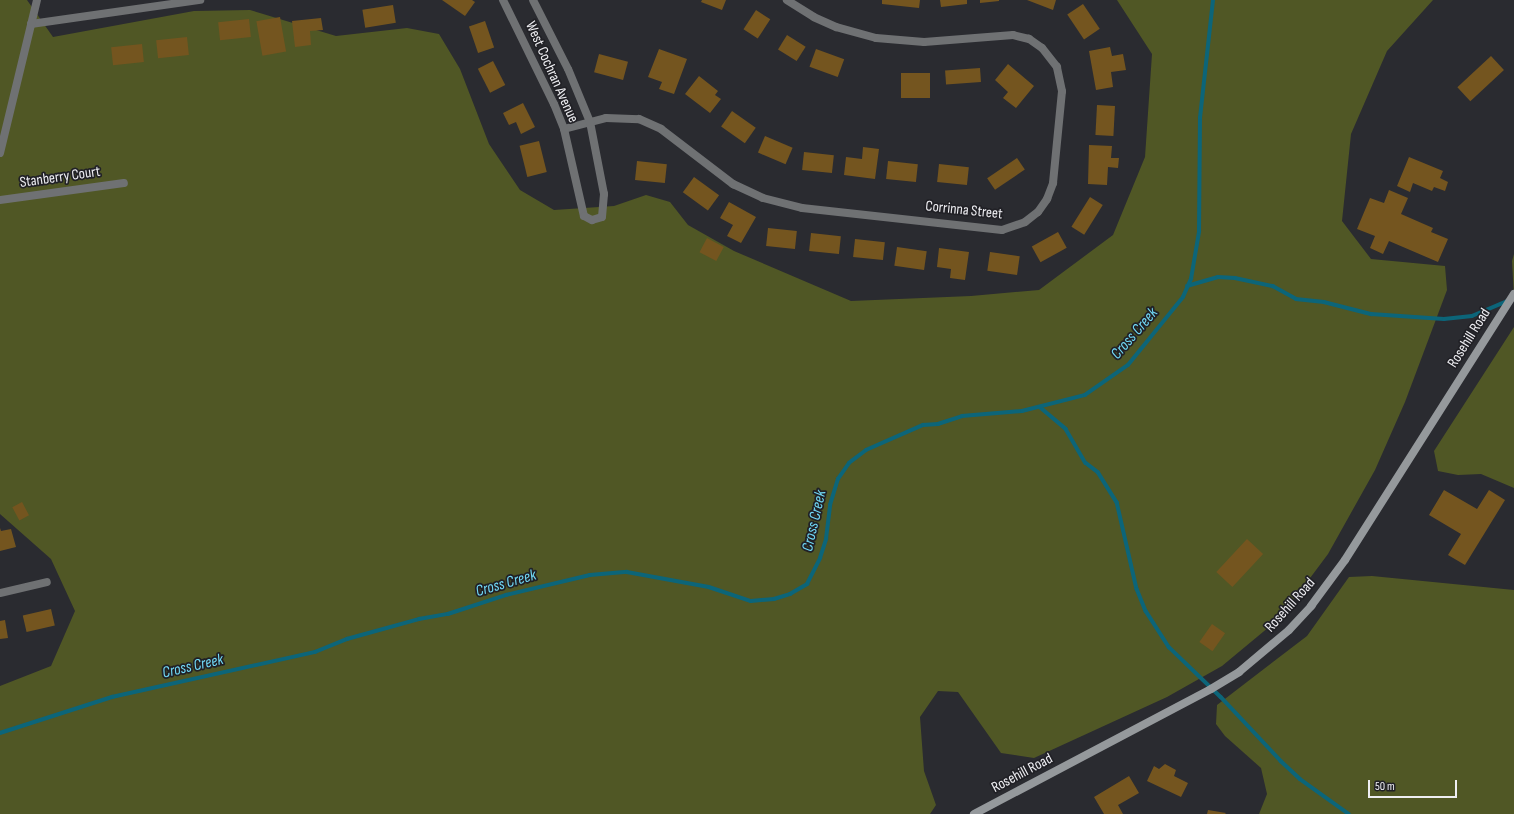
<!DOCTYPE html>
<style>
body{margin:0}
#map{position:relative;width:1514px;height:814px;overflow:hidden;background:#2a2b30;font-family:"Sofia Sans Condensed",sans-serif}
div>[style]{position:absolute}
.green>*{inset:0;background:#505725}
.stream>*{height:3.5px;margin:-1.75px;padding:0 1.75px;transform-origin:1.75px;border-radius:1.75px;background:#0c6579}
.building>*{inset:0;background:#74551f;transform-origin:0 0}
.minor>*{height:8px;margin:-4px;padding:0 4px;transform-origin:4px;border-radius:4px;background:#6f7173}
.tertiary>*{height:8px;margin:-4px;padding:0 4px;transform-origin:4px;border-radius:4px;background:#6f7173}
.secondary>*{height:8px;margin:-4px;padding:0 4px;transform-origin:4px;border-radius:4px;background:#95999c}
span{translate:-50% -50%;white-space:nowrap;text-align:center;line-height:1.15;-webkit-text-stroke:3.5px #212126;paint-order:stroke}
.street-label{font-size:15px;color:#eeeef2}
.water-label{font-size:16px;color:#71d9f6;font-style:italic}
.scale{position:absolute;left:1368px;top:780px;width:89px;height:18px;box-sizing:border-box;border:2px solid #eeeef2;border-top:0;padding-left:5px;font-size:12px;line-height:14px;white-space:nowrap;color:#eeeef2;-webkit-text-stroke:3px #212126;paint-order:stroke}
</style>
<div id="map">
<div class="green">
<i style="clip-path:polygon(0 0,27px 0,53px 37px,194px 11px,250px 10px,336px 36px,407px 28px,439px 34px,460px 69px,489px 144px,520px 190px,554px 210px,614px 206px,646px 195px,670px 202px,688px 225px,734px 251px,851px 301px,971px 296px,1039px 290px,1113px 235px,1145px 157px,1152px 54px,1117px 0,1433px 0,1387px 51px,1351px 134px,1342px 221px,1371px 259px,1445px 266px,1447px 290px,1405px 402px,1375px 470px,1328px 554px,1281px 617px,1222px 666px,1167px 697px,1034px 758px,1001px 753px,958px 692px,938px 691px,920px 717px,924px 771px,936px 805px,930px 814px,0 814px,0 686px,51px 666px,75px 611px,51px 559px,0 514px)"></i>
<i style="clip-path:polygon(1514px 254px,1514px 297px,1512px 261px)"></i>
<i style="clip-path:polygon(1514px 327px,1514px 488px,1481px 474px,1458px 475px,1438px 471px,1434px 451px)"></i>
<i style="clip-path:polygon(1372px 576px,1514px 590px,1514px 814px,1259px 814px,1267px 794px,1261px 768px,1225px 736px,1216px 724px,1217px 705px,1307px 636px,1349px 577px)"></i>
</div>
<div class="stream">
<i style="left:1187px;top:286px;width:32px;rotate:-16deg"></i>
<i style="left:1218px;top:277px;width:17px;rotate:3deg"></i>
<i style="left:1235px;top:278px;width:39px;rotate:12deg"></i>
<i style="left:1273px;top:286px;width:26px;rotate:29deg"></i>
<i style="left:1296px;top:299px;width:28px;rotate:6deg"></i>
<i style="left:1324px;top:302px;width:49px;rotate:14.3deg"></i>
<i style="left:1371px;top:314px;width:73px;rotate:3.9deg"></i>
<i style="left:1444px;top:319px;width:28px;rotate:-6deg"></i>
<i style="left:1472px;top:316px;width:39px;rotate:-23deg"></i>
<i style="left:1040px;top:407px;width:34px;rotate:40deg"></i>
<i style="left:1066px;top:429px;width:39px;rotate:60deg"></i>
<i style="left:1086px;top:463px;width:15px;rotate:37deg"></i>
<i style="left:1098px;top:472px;width:36px;rotate:58deg"></i>
<i style="left:1117px;top:502px;width:89px;rotate:77.1deg"></i>
<i style="left:1137px;top:589px;width:24px;rotate:68deg"></i>
<i style="left:1146px;top:611px;width:43px;rotate:57.4deg"></i>
<i style="left:1169px;top:647px;width:72px;rotate:43.9deg"></i>
<i style="left:1221px;top:697px;width:88px;rotate:46.8deg"></i>
<i style="left:1281px;top:761px;width:26px;rotate:43deg"></i>
<i style="left:1300px;top:779px;width:60px;rotate:35.5deg"></i>
<i style="left:0;top:733px;width:118px;rotate:-17.8deg"></i>
<i style="left:112px;top:697px;width:208px;rotate:-12.5deg"></i>
<i style="left:315px;top:652px;width:35px;rotate:-22deg"></i>
<i style="left:347px;top:639px;width:75px;rotate:-15.5deg"></i>
<i style="left:419px;top:619px;width:29px;rotate:-10deg"></i>
<i style="left:448px;top:614px;width:61px;rotate:-18.1deg"></i>
<i style="left:506px;top:595px;width:86px;rotate:-13.4deg"></i>
<i style="left:590px;top:575px;width:37px;rotate:-5deg"></i>
<i style="left:627px;top:572px;width:83px;rotate:10.4deg"></i>
<i style="left:709px;top:587px;width:44px;rotate:18.4deg"></i>
<i style="left:751px;top:601px;width:23px;rotate:-5deg"></i>
<i style="left:774px;top:599px;width:17px;rotate:-17deg"></i>
<i style="left:790px;top:594px;width:20px;rotate:-30deg"></i>
<i style="left:807px;top:584px;width:29px;rotate:-63deg"></i>
<i style="left:820px;top:558px;width:20px;rotate:-72deg"></i>
<i style="left:826px;top:539px;width:34px;rotate:-83deg"></i>
<i style="left:830px;top:505px;width:27px;rotate:-73deg"></i>
<i style="left:838px;top:479px;width:19px;rotate:-55deg"></i>
<i style="left:849px;top:463px;width:21px;rotate:-37deg"></i>
<i style="left:866px;top:450px;width:62px;rotate:-23.7deg"></i>
<i style="left:923px;top:425px;width:15px;rotate:-4deg"></i>
<i style="left:938px;top:424px;width:25px;rotate:-18deg"></i>
<i style="left:962px;top:416px;width:60px;rotate:-4.8deg"></i>
<i style="left:1022px;top:411px;width:65px;rotate:-14.3deg"></i>
<i style="left:1085px;top:395px;width:52px;rotate:-34.9deg"></i>
<i style="left:1128px;top:365px;width:87px;rotate:-51deg"></i>
<i style="left:1183px;top:297px;width:20px;rotate:-66deg"></i>
<i style="left:1191px;top:279px;width:48px;rotate:-80.3deg"></i>
<i style="left:1199px;top:232px;width:114px;rotate:-89.5deg"></i>
<i style="left:1200px;top:118px;width:119px;rotate:-83.7deg"></i>
</div>
<div class="building">
<i style="clip-path:polygon(442px 0,472px 0,475px 2px,465px 16px)"></i>
<i style="clip-path:polygon(702px 0,726px 0,722px 10px,701px 2px)"></i>
<i style="clip-path:polygon(882px 0,920px 0,919px 8px,882px 4px)"></i>
<i style="clip-path:polygon(940px 0,967px 0,967px 4px,941px 7px)"></i>
<i style="clip-path:polygon(980px 0,999px 0,999px 1px,980px 3px)"></i>
<i style="clip-path:polygon(1027px 0,1056px 0,1053px 10px)"></i>
<i style="left:1083px;top:4px;width:30px;height:19px;rotate:56deg"></i>
<i style="left:393px;top:5px;width:18px;height:31px;rotate:81deg"></i>
<i style="left:756px;top:10px;width:17px;height:23px;rotate:33deg"></i>
<i style="left:280px;top:17px;width:35px;height:24px;rotate:80deg"></i>
<i style="clip-path:polygon(321px 18px,323px 30px,310px 31px,311px 45px,295px 47px,292px 21px)"></i>
<i style="left:249px;top:19px;width:18px;height:31px;rotate:84deg"></i>
<i style="left:485px;top:21px;width:28px;height:17px;rotate:71deg"></i>
<i style="left:787px;top:35px;width:22px;height:17px;rotate:32deg"></i>
<i style="left:187px;top:37px;width:18px;height:31px;rotate:84deg"></i>
<i style="left:142px;top:44px;width:18px;height:31px;rotate:84deg"></i>
<i style="clip-path:polygon(1110px 47px,1112px 56px,1123px 54px,1126px 70px,1111px 72px,1113px 87px,1096px 90px,1089px 51px)"></i>
<i style="clip-path:polygon(659px 49px,687px 59px,674px 94px,659px 89px,662px 82px,648px 77px)"></i>
<i style="left:816px;top:49px;width:30px;height:19px;rotate:20deg"></i>
<i style="left:599px;top:54px;width:30px;height:19px;rotate:15deg"></i>
<i style="left:1491px;top:56px;width:19px;height:46px;rotate:47deg"></i>
<i style="left:493px;top:61px;width:27px;height:17px;rotate:63deg"></i>
<i style="clip-path:polygon(1008px 64px,1034px 86px,1016px 108px,1003px 98px,1008px 92px,995px 80px)"></i>
<i style="left:980px;top:68px;width:14px;height:35px;rotate:86deg"></i>
<i style="left:901px;top:73px;width:29px;height:25px"></i>
<i style="clip-path:polygon(699px 76px,718px 91px,715px 95px,721px 99px,710px 113px,685px 94px)"></i>
<i style="clip-path:polygon(523px 103px,535px 127px,521px 134px,516px 122px,509px 125px,503px 113px)"></i>
<i style="left:1097px;top:105px;width:18px;height:30px;rotate:3deg"></i>
<i style="left:732px;top:111px;width:29px;height:19px;rotate:35deg"></i>
<i style="left:765px;top:136px;width:30px;height:18px;rotate:23deg"></i>
<i style="left:539px;top:141px;width:32px;height:20px;rotate:76deg"></i>
<i style="clip-path:polygon(1089px 145px,1112px 146px,1111px 158px,1119px 158px,1118px 168px,1108px 167px,1107px 185px,1088px 184px)"></i>
<i style="clip-path:polygon(863px 147px,879px 149px,875px 179px,844px 175px,846px 157px,862px 159px)"></i>
<i style="left:804px;top:152px;width:30px;height:18px;rotate:6deg"></i>
<i style="clip-path:polygon(1409px 157px,1443px 171px,1440px 178px,1448px 182px,1445px 191px,1434px 187px,1432px 191px,1413px 183px,1410px 192px,1397px 186px)"></i>
<i style="left:1017px;top:158px;width:14px;height:36px;rotate:56deg"></i>
<i style="left:637px;top:161px;width:30px;height:19px;rotate:6deg"></i>
<i style="left:888px;top:161px;width:30px;height:18px;rotate:6deg"></i>
<i style="left:939px;top:164px;width:30px;height:18px;rotate:6deg"></i>
<i style="left:694px;top:177px;width:31px;height:19px;rotate:36deg"></i>
<i style="clip-path:polygon(1389px 190px,1408px 198px,1401px 214px,1433px 228px,1431px 232px,1448px 239px,1438px 262px,1389px 241px,1383px 254px,1370px 248px,1375px 236px,1357px 229px,1370px 198px,1384px 203px)"></i>
<i style="left:1090px;top:197px;width:15px;height:35px;rotate:32deg"></i>
<i style="clip-path:polygon(729px 202px,756px 217px,741px 243px,727px 236px,733px 225px,720px 218px)"></i>
<i style="left:768px;top:228px;width:29px;height:18px;rotate:6deg"></i>
<i style="left:1058px;top:232px;width:18px;height:30px;rotate:61deg"></i>
<i style="left:811px;top:233px;width:30px;height:18px;rotate:6deg"></i>
<i style="left:707px;top:238px;width:19px;height:16px;rotate:28deg"></i>
<i style="left:855px;top:239px;width:30px;height:18px;rotate:6deg"></i>
<i style="left:897px;top:247px;width:30px;height:19px;rotate:8deg"></i>
<i style="clip-path:polygon(939px 248px,969px 252px,965px 280px,950px 278px,951px 269px,937px 267px)"></i>
<i style="left:990px;top:252px;width:30px;height:19px;rotate:8deg"></i>
<i style="clip-path:polygon(1444px 490px,1477px 509px,1489px 490px,1505px 500px,1465px 565px,1448px 555px,1461px 534px,1429px 515px)"></i>
<i style="left:22px;top:502px;width:15px;height:11px;rotate:62deg"></i>
<i style="clip-path:polygon(0 528px,1px 531px,11px 529px,16px 547px,0 551px)"></i>
<i style="left:1247px;top:539px;width:22px;height:45px;rotate:43deg"></i>
<i style="left:51px;top:609px;width:17px;height:29px;rotate:77deg"></i>
<i style="clip-path:polygon(5px 620px,8px 638px,0 639px,0 621px)"></i>
<i style="left:1212px;top:624px;width:16px;height:22px;rotate:35deg"></i>
<i style="clip-path:polygon(1165px 764px,1176px 770px,1174px 776px,1188px 783px,1181px 797px,1147px 781px,1154px 766px,1159px 769px)"></i>
<i style="clip-path:polygon(1129px 776px,1139px 793px,1118px 805px,1123px 814px,1104px 814px,1094px 797px)"></i>
<i style="clip-path:polygon(1208px 810px,1226px 813px,1225px 814px,1207px 814px)"></i>
</div>
<div class="minor">
<i style="left:31px;top:24px;width:171px;rotate:-8.1deg"></i>
<i style="left:564px;top:129px;width:43px;rotate:-14.7deg"></i>
<i style="left:606px;top:118px;width:33px;rotate:2deg"></i>
<i style="left:639px;top:119px;width:24px;rotate:24deg"></i>
<i style="left:661px;top:129px;width:91px;rotate:37.4deg"></i>
<i style="left:733px;top:184px;width:33px;rotate:25deg"></i>
<i style="left:763px;top:198px;width:40px;rotate:14.4deg"></i>
<i style="left:802px;top:208px;width:201px;rotate:6.3deg"></i>
<i style="left:1002px;top:230px;width:24px;rotate:-19deg"></i>
<i style="left:1025px;top:222px;width:16px;rotate:-38deg"></i>
<i style="left:1038px;top:212px;width:16px;rotate:-55deg"></i>
<i style="left:1047px;top:199px;width:17px;rotate:-69deg"></i>
<i style="left:1053px;top:183px;width:92px;rotate:-84.4deg"></i>
<i style="left:1062px;top:91px;width:25px;rotate:-102deg"></i>
<i style="left:1057px;top:67px;width:24px;rotate:-128deg"></i>
<i style="left:1042px;top:48px;width:16px;rotate:-145deg"></i>
<i style="left:1029px;top:39px;width:16px;rotate:-166deg"></i>
<i style="left:1013px;top:35px;width:89px;rotate:175.5deg"></i>
<i style="left:924px;top:42px;width:48px;rotate:-175.2deg"></i>
<i style="left:876px;top:38px;width:41px;rotate:-164.6deg"></i>
<i style="left:836px;top:27px;width:24px;rotate:-156deg"></i>
<i style="left:814px;top:17px;width:32px;rotate:-148deg"></i>
<i style="left:0;top:153px;width:157px;rotate:-76.4deg"></i>
<i style="left:0;top:200px;width:125px;rotate:-7.8deg"></i>
<i style="left:0;top:593px;width:48px;rotate:-13.2deg"></i>
</div>
<div class="tertiary">
<i style="left:503px;top:0;width:116px;rotate:63.9deg"></i>
<i style="left:554px;top:104px;width:27px;rotate:68deg"></i>
<i style="left:564px;top:129px;width:89px;rotate:77.1deg"></i>
<i style="left:584px;top:216px;width:9px;rotate:27deg"></i>
<i style="left:592px;top:220px;width:10px;rotate:-17deg"></i>
<i style="left:602px;top:217px;width:23px;rotate:-85deg"></i>
<i style="left:604px;top:194px;width:73px;rotate:-101deg"></i>
<i style="left:590px;top:122px;width:57px;rotate:-112.5deg"></i>
<i style="left:568px;top:69px;width:77px;rotate:-116.9deg"></i>
</div>
<div class="secondary">
<i style="left:974px;top:814px;width:268px;rotate:-27.8deg"></i>
<i style="left:1211px;top:689px;width:33px;rotate:-31deg"></i>
<i style="left:1239px;top:672px;width:65px;rotate:-40deg"></i>
<i style="left:1289px;top:630px;width:33px;rotate:-47deg"></i>
<i style="left:1311px;top:606px;width:57px;rotate:-53.5deg"></i>
<i style="left:1345px;top:560px;width:315px;rotate:-57.6deg"></i>
</div>
<div class="street-label">
<span style="left:552px;top:72px;rotate:66deg">West Cochran Avenue</span>
<span style="left:60px;top:177px;rotate:-8deg">Stanberry Court</span>
<span style="left:964px;top:210px;rotate:6deg">Corrinna Street</span>
<span style="left:1469px;top:338px;rotate:-58deg">Rosehill Road</span>
<span style="left:1290px;top:605px;rotate:-48deg">Rosehill Road</span>
<span style="left:1022px;top:773px;rotate:-28deg">Rosehill Road</span>
</div>
<div class="water-label">
<span style="left:1135px;top:334px;rotate:-49deg">Cross Creek</span>
<span style="left:815px;top:521px;rotate:-77deg">Cross Creek</span>
<span style="left:506px;top:584px;rotate:-16deg">Cross Creek</span>
<span style="left:193px;top:667px;rotate:-13deg">Cross Creek</span>
</div>
<div class="scale">50 m</div>
</div>
